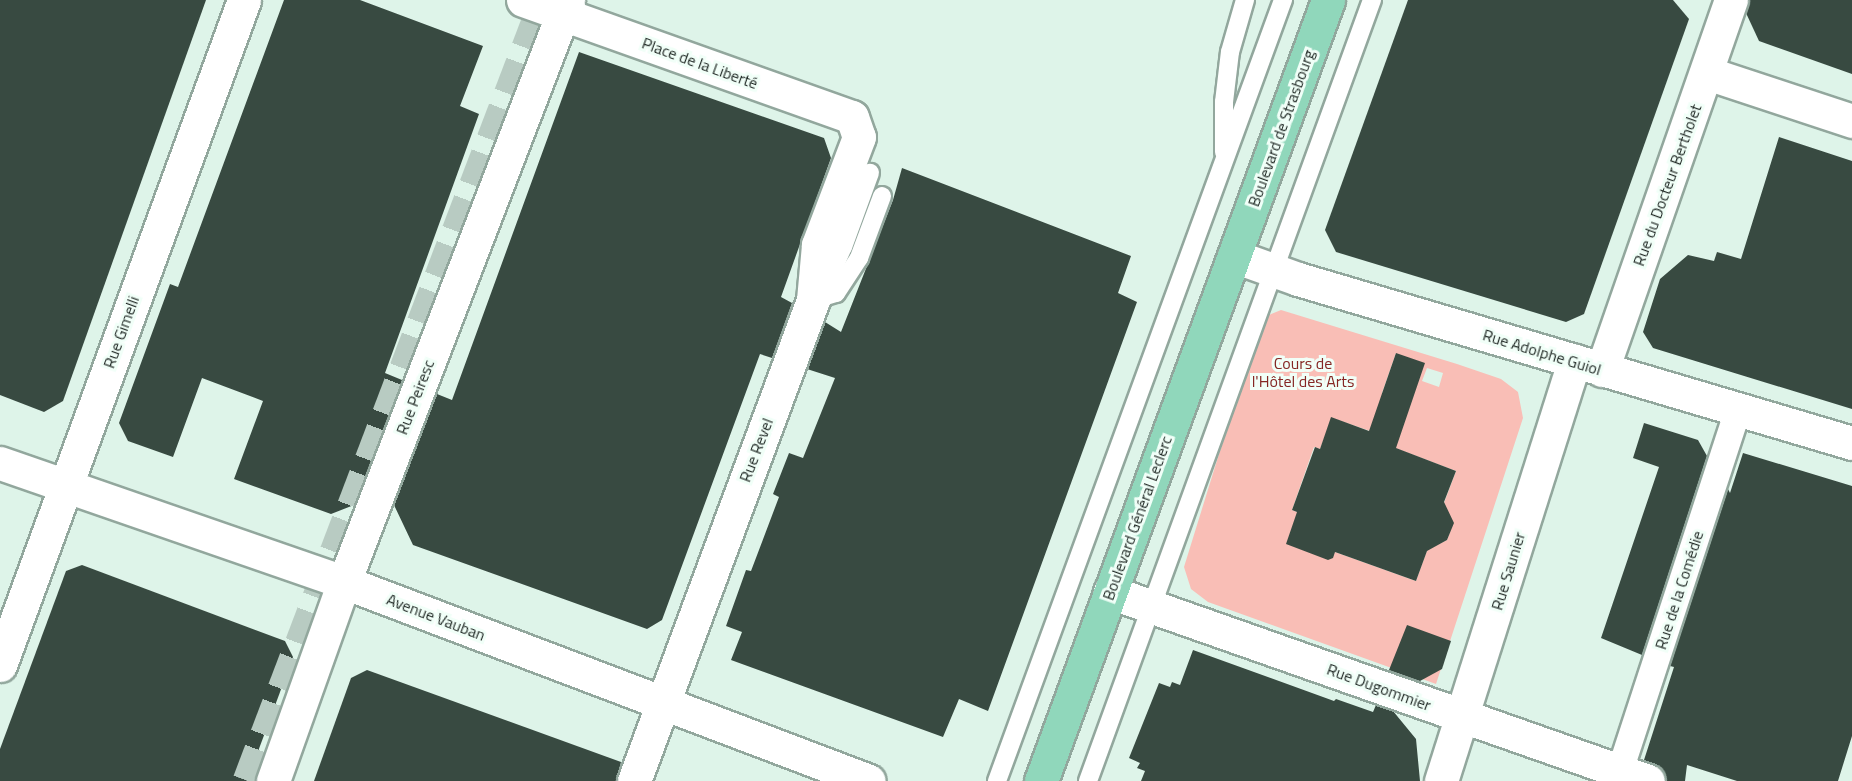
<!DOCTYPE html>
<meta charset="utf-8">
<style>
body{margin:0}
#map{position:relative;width:1852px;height:781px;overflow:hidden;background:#def4e9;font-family:"Titillium Web",sans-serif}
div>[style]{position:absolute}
.green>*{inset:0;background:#f9beb6}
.building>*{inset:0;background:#384a41}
.motorway-tunnel>*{height:33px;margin-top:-16.5px;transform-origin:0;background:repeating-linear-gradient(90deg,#b8cbc2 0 33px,transparent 0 49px)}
.roads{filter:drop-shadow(2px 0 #92a79d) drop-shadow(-2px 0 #92a79d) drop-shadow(0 2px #92a79d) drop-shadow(0 -2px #92a79d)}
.service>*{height:18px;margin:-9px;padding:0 9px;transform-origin:9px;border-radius:9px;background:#fff}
.pedestrian>*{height:26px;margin:-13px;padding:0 13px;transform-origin:13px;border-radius:13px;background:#fff}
.minor>*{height:33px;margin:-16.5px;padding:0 16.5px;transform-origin:16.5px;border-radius:16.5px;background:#fff}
.tertiary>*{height:33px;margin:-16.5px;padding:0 16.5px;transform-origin:16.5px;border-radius:16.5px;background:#fff}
.primary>*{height:33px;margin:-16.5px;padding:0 16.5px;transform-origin:16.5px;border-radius:16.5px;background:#90d7bb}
span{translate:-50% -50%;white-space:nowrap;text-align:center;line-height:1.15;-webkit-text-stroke:6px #f1fff8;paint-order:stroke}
.street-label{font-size:16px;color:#1f2824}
.park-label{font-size:16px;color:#852623}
</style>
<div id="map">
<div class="green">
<i style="clip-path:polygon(evenodd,1281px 310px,1457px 364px,1501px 379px,1518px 392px,1523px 418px,1436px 684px,1208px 602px,1191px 589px,1184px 567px,1219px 454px,1261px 331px,1269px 315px,1281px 310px,1396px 353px,1411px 403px,1382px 393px,1396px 353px,1281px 310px,1427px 368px,1443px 373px,1439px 387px,1422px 381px,1427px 368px,1281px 310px,1332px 418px,1373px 432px,1371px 439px,1456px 471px,1441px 511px,1453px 523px,1447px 540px,1439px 544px,1430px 542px,1416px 581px,1335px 552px,1297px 512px,1292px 510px,1314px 447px,1320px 449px,1332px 418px)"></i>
</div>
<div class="building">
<i style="clip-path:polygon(0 0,206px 0,63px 401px,44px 412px,0 395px)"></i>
<i style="clip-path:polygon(284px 0,360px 0,483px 46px,460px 106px,479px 114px,385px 373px,402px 380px,354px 505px,331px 514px,234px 479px,263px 401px,202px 378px,173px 457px,128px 441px,119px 423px,170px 284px,178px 287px)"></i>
<i style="clip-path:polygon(1408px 0,1673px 0,1689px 19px,1584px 314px,1566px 322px,1336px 252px,1325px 230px)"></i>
<i style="clip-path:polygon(1749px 0,1852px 0,1852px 74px,1759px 41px,1746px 13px)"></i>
<i style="clip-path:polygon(579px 52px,824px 138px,831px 158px,781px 297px,792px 303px,772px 358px,760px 354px,662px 620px,647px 629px,413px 545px,394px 505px,437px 394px,452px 400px)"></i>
<i style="clip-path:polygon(1779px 137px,1852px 161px,1852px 409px,1653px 348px,1643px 332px,1660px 279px,1688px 255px,1714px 261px,1717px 252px,1741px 259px)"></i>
<i style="clip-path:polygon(902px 168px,1131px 256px,1118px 293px,1137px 302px,988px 711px,959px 699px,943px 737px,731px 660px,742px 632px,726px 626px,746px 570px,751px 571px,779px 497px,773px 494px,789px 453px,803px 458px,835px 378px,807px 369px,825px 322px,841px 332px,893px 200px)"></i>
<i style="clip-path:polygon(1396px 353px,1425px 363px,1396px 448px,1456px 471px,1444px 502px,1454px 523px,1447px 540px,1427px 551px,1416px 581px,1335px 552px,1333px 558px,1328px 560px,1286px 544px,1297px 512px,1292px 510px,1315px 447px,1320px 449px,1331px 417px,1369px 431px)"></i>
<i style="clip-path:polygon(1644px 423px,1698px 440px,1707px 456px,1642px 655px,1601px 638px,1659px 467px,1633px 458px)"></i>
<i style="clip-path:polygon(1743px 453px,1852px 486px,1852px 736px,1838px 781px,1737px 781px,1687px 765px,1685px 781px,1666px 781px,1662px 768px,1644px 760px,1674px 667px,1670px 666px,1728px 489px,1730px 493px)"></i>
<i style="clip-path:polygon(82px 565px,285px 641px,293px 657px,247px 781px,0 781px,0 749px,66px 571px)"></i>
<i style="clip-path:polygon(1407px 625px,1451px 641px,1442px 669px,1420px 681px,1389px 670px)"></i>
<i style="clip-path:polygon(1193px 650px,1334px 701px,1336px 699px,1373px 712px,1376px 705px,1393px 711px,1416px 739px,1420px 781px,1141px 781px,1145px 771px,1137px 768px,1140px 763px,1129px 758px,1159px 683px,1170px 687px,1172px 682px,1180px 685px)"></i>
<i style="clip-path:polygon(367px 670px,621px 762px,616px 781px,314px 781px,351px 678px)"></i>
</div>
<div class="motorway-tunnel">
<i style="left:249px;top:781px;width:836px;rotate:-69.18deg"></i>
</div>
<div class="roads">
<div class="service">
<i style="left:1224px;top:152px;width:50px;rotate:-90deg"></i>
<i style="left:1224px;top:102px;width:50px;rotate:-83.2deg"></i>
<i style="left:1230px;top:52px;width:54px;rotate:-73.9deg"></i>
<i style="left:819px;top:291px;width:16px;rotate:-52deg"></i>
<i style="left:829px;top:278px;width:34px;rotate:-66deg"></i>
<i style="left:843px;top:247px;width:79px;rotate:-70deg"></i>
<i style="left:813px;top:300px;width:24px;rotate:-17deg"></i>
<i style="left:836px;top:293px;width:42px;rotate:-56.7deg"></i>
<i style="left:859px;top:258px;width:66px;rotate:-69.6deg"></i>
<i style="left:997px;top:781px;width:832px;rotate:-69.89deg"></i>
<i style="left:1088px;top:781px;width:831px;rotate:-70.02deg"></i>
</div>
<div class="pedestrian">
<i style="left:1620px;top:771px;width:380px;rotate:-71.9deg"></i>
</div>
<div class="minor">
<i style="left:523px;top:0;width:349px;rotate:19.6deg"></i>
<i style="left:852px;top:117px;width:21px;rotate:71deg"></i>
<i style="left:859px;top:137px;width:116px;rotate:110.8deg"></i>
<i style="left:818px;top:245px;width:55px;rotate:95.2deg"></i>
<i style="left:813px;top:300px;width:513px;rotate:110.41deg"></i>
<i style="left:1707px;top:73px;width:153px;rotate:18.3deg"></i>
<i style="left:1234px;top:256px;width:68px;rotate:19.8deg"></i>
<i style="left:1298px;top:279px;width:578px;rotate:16.49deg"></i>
<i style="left:1602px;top:370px;width:392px;rotate:-70.8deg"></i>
<i style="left:1110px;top:592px;width:570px;rotate:19.36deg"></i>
<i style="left:0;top:665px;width:708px;rotate:-69.85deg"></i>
<i style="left:273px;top:781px;width:211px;rotate:-70.4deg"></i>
<i style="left:344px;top:582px;width:624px;rotate:-68.95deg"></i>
<i style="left:1441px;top:781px;width:441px;rotate:-72.4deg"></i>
</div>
<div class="tertiary">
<i style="left:0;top:463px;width:364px;rotate:19.1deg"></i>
<i style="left:344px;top:582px;width:561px;rotate:20.76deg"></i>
</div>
<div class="primary">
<i style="left:1041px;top:781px;width:832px;rotate:-69.82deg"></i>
</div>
</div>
<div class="street-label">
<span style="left:700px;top:63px;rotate:20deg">Place de la Liberté</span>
<span style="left:1281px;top:128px;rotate:-70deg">Boulevard de Strasbourg</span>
<span style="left:1667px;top:185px;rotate:-70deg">Rue du Docteur Bertholet</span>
<span style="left:121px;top:332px;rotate:-70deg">Rue Gimelli</span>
<span style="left:1542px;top:352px;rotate:17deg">Rue Adolphe Guiol</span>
<span style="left:415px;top:397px;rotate:-69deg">Rue Peiresc</span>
<span style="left:756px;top:450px;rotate:-69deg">Rue Revel</span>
<span style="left:1137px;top:518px;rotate:-70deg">Boulevard Général Leclerc</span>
<span style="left:1508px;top:571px;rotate:-73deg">Rue Saunier</span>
<span style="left:1679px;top:590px;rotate:-72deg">Rue de la Comédie</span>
<span style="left:436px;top:617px;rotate:21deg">Avenue Vauban</span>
<span style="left:1379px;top:687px;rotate:20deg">Rue Dugommier</span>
</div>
<div class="park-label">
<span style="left:1303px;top:372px">Cours de<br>l'Hôtel des Arts</span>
</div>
</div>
